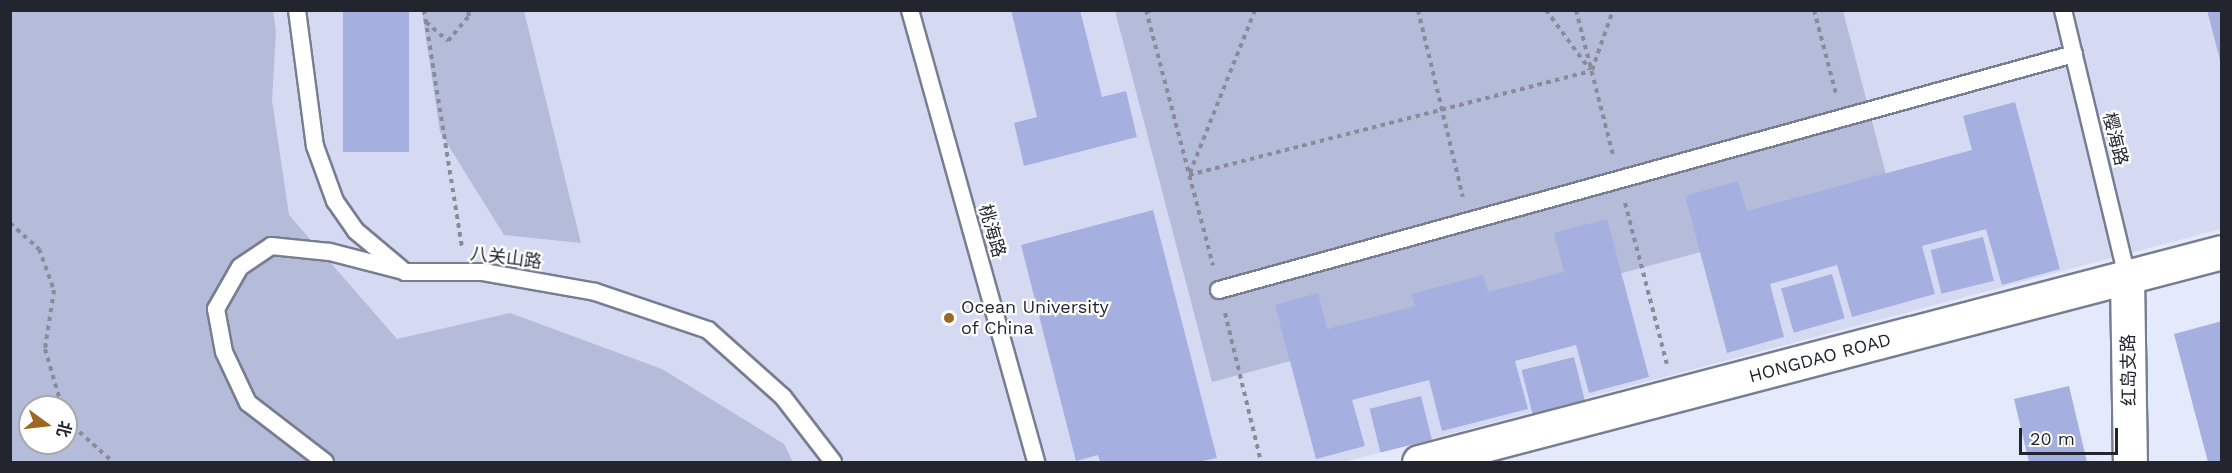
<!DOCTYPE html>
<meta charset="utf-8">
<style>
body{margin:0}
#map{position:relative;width:2232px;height:473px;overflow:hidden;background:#e5e9fc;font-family:"Work Sans","Noto Sans SC",sans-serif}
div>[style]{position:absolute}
.built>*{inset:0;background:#d5daf2}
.green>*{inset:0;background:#b5bcda}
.building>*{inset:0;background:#a6b0e0;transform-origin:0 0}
.path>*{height:4px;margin-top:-2px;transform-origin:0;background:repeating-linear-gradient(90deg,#888b9a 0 4.5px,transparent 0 9px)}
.roads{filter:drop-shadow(2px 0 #787d92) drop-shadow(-2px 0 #787d92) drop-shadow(0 2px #787d92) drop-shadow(0 -2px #787d92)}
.service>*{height:16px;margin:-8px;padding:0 8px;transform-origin:8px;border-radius:8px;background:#fff}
.minor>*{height:33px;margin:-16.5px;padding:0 16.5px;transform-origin:16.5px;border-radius:16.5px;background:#fff}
.tertiary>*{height:33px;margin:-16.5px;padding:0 16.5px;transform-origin:16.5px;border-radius:16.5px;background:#fff}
.dots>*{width:16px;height:16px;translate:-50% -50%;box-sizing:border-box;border:3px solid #fff;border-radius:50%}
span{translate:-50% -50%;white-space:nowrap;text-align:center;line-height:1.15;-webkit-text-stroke:4.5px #fff;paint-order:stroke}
.street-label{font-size:18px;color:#23252e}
.poi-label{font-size:18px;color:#23252e}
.left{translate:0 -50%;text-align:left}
.frame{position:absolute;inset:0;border:12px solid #23252e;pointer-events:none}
.north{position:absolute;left:18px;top:395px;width:60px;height:60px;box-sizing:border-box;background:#fff;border:2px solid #a7a8ab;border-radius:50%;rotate:105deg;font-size:16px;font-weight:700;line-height:24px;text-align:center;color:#23252e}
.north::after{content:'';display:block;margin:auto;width:21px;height:27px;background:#9e6523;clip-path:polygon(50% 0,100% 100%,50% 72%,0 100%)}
.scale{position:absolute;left:2019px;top:428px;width:99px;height:27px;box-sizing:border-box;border:3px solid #23252e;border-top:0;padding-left:8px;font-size:18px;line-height:21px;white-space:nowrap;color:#23252e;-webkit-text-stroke:4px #fff;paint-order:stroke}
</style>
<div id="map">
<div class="built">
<i style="clip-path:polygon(evenodd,10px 11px,2221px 11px,2221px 229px,1344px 462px,11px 462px,10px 11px,30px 407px,66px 407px,66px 443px,30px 443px,30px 407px)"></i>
</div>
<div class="green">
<i style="clip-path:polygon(evenodd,273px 10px,276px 31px,272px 100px,289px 215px,397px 339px,510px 313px,662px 369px,784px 444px,793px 462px,11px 462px,11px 11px,273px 10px,30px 407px,66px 407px,66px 443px,30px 443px,30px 407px)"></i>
<i style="clip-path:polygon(422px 11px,524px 11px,581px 243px,504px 235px,440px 132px)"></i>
<i style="clip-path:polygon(1115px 11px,1843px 11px,1893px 201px,1212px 382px)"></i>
</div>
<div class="building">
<i style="left:343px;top:10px;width:66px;height:142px"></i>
<i style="clip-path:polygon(1011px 10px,1080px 10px,1102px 97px,1126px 91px,1137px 137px,1024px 166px,1014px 123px,1037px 117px)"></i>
<i style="clip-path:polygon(2207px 10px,2222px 10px,2222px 63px,2221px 64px)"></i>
<i style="clip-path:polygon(2015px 102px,2060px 269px,2002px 285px,1986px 229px,1922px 246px,1935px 294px,1852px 317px,1837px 265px,1770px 284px,1784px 337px,1727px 353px,1685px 196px,1738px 181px,1747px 211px,1972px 150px,1963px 116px)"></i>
<i style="clip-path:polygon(1153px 210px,1217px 458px,1198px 462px,1100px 462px,1098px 455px,1076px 461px,1021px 245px)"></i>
<i style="clip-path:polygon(1607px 219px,1649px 377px,1589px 393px,1576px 345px,1515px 361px,1528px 409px,1442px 431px,1429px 380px,1352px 400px,1365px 446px,1316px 459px,1275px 305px,1318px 293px,1327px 329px,1415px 306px,1411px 294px,1483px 275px,1488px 292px,1564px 272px,1554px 233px)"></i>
<i style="left:1983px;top:237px;width:45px;height:54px;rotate:76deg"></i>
<i style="left:1832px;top:274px;width:46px;height:53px;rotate:74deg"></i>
<i style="clip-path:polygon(2222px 321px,2222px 462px,2208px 462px,2174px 334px)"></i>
<i style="left:1574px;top:357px;width:45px;height:54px;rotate:76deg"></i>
<i style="clip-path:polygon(2069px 386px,2087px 462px,2029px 462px,2014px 399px)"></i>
<i style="left:1421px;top:396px;width:45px;height:53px;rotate:76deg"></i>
</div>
<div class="path">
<i style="left:424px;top:10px;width:240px;rotate:80.9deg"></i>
<i style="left:1146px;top:10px;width:264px;rotate:75.3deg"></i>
<i style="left:1255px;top:10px;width:178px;rotate:111.8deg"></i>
<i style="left:1189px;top:175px;width:415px;rotate:-14.5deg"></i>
<i style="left:1418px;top:10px;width:192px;rotate:76.5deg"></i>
<i style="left:1546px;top:10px;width:74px;rotate:53.7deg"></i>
<i style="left:1576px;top:10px;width:150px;rotate:75.7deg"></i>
<i style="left:1814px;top:10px;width:87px;rotate:75.3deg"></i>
<i style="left:1146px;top:11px;width:13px;rotate:-4deg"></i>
<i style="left:426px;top:22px;width:29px;rotate:41deg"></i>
<i style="left:448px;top:41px;width:33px;rotate:-50deg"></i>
<i style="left:469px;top:16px;width:6px;rotate:-99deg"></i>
<i style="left:1592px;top:70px;width:64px;rotate:-70.7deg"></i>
<i style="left:1625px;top:203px;width:166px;rotate:75.4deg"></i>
<i style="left:10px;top:223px;width:39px;rotate:42deg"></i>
<i style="left:39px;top:249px;width:44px;rotate:69.9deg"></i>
<i style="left:54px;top:290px;width:60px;rotate:98.7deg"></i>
<i style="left:45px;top:349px;width:60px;rotate:73.7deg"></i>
<i style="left:1225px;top:313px;width:153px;rotate:76.4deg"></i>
<i style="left:66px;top:420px;width:63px;rotate:41.8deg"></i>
</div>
<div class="roads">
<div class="service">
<i style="left:297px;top:10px;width:137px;rotate:82.5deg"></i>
<i style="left:315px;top:146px;width:59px;rotate:70deg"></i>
<i style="left:335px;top:201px;width:37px;rotate:55deg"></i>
<i style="left:356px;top:231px;width:64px;rotate:39.9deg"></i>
<i style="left:405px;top:272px;width:78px"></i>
<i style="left:483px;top:272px;width:114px;rotate:10.1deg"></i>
<i style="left:595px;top:292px;width:119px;rotate:18.6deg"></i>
<i style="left:708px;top:330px;width:101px;rotate:41.8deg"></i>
<i style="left:783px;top:397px;width:82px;rotate:52.4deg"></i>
<i style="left:910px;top:10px;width:469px;rotate:74.4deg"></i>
<i style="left:2063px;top:10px;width:275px;rotate:76.5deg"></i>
<i style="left:1219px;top:290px;width:887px;rotate:-15.43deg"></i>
<i style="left:325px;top:462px;width:97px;rotate:-142.5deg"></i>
<i style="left:248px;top:403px;width:56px;rotate:-115.2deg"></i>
<i style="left:224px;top:352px;width:44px;rotate:-100.5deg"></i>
<i style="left:216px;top:309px;width:48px;rotate:-60.3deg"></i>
<i style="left:240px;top:267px;width:37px;rotate:-34deg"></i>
<i style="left:271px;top:246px;width:59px;rotate:5.8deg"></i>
<i style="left:330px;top:252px;width:72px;rotate:14.4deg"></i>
</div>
<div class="minor">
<i style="left:1419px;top:462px;width:830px;rotate:-14.66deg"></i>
</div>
<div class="tertiary">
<i style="left:2127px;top:277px;width:185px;rotate:89.1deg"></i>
</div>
</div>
<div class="dots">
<i style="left:949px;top:318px;background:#9e6523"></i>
</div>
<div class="street-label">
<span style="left:2115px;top:139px;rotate:76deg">樱海路</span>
<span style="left:992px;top:231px;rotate:74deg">桃海路</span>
<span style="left:506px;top:258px;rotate:7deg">八关山路</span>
<span style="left:1820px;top:358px;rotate:-15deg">HONGDAO ROAD</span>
<span style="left:2129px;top:370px;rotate:-91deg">红岛支路</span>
</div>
<div class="poi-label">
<span class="left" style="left:961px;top:318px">Ocean University<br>of China</span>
</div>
<div class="frame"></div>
<div class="north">北</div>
<div class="scale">20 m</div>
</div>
